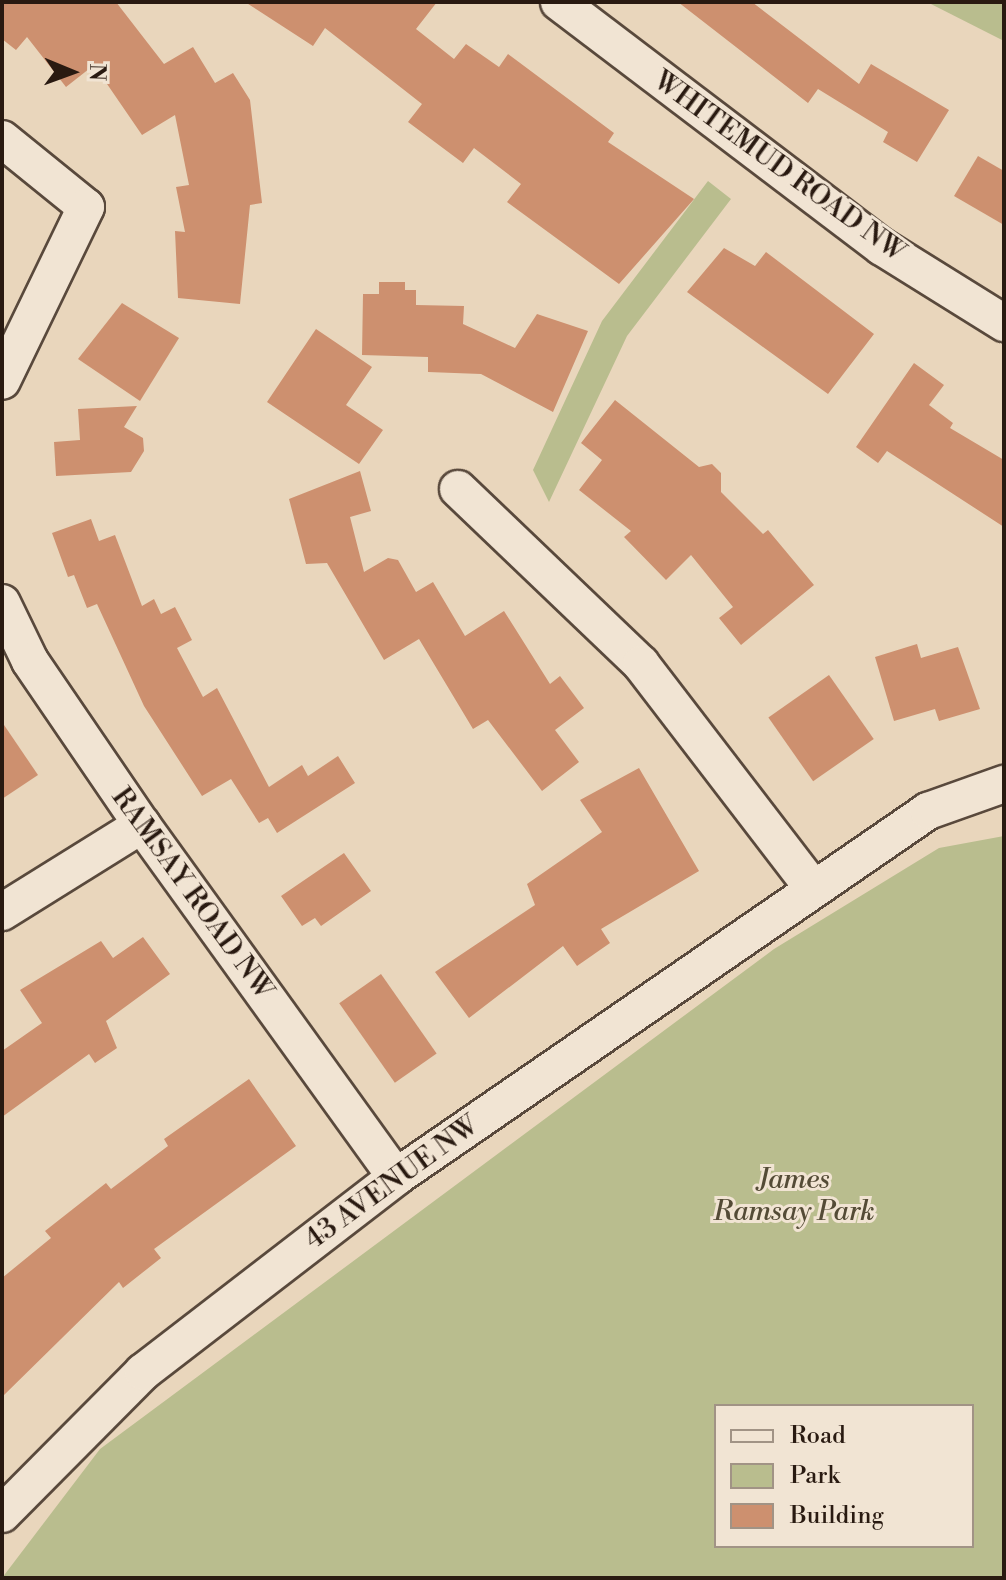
<!DOCTYPE html>
<style>
body{margin:0}
#map{position:relative;width:1006px;height:1580px;overflow:hidden;background:#e9d6bc;font-family:"Libre Bodoni",serif}
div>[style]{position:absolute}
.green>*{inset:0;background:#b9bd8e}
.building>*{inset:0;background:#cd906f;transform-origin:0 0}
.roads{filter:drop-shadow(2px 0 #59493c) drop-shadow(-2px 0 #59493c) drop-shadow(0 2px #59493c) drop-shadow(0 -2px #59493c)}
.street>*{height:36px;margin:-18px;padding:0 18px;transform-origin:18px;border-radius:18px;background:#f1e4d3}
span{translate:-50% -50%;white-space:nowrap;text-align:center;line-height:1.15;-webkit-text-stroke:6px #f1e4d3;paint-order:stroke}
.street-label{font-size:28px;color:#291a11}
.park-label{font-size:28px;color:#544b36;font-style:italic}
.frame{position:absolute;inset:0;border:4px solid #291a11;pointer-events:none}
.legend{position:absolute;left:714px;top:1404px;width:260px;height:144px;box-sizing:border-box;background:#f1e4d3;border:2px solid #a19385;margin:0;padding:10px 14px;list-style:none;font-size:24px;color:#291a11}
.legend li{display:flex;align-items:center;gap:16px;height:40px}
.legend b{width:40px;border:2px solid #a19385}
.north{position:absolute;left:32px;top:32px;width:80px;height:80px;-webkit-text-stroke:6px #f1e4d3;paint-order:stroke;rotate:91deg;font-size:22px;font-weight:700;line-height:32px;text-align:center;color:#291a11}
.north::after{content:'';display:block;margin:auto;width:28px;height:36px;background:#291a11;clip-path:polygon(50% 0,100% 100%,50% 72%,0 100%)}
</style>
<div id="map">
<div class="green">
<i style="clip-path:polygon(927px 2px,1004px 2px,1004px 41px)"></i>
<i style="clip-path:polygon(708px 181px,731px 199px,627px 336px,549px 502px,533px 470px,602px 321px)"></i>
<i style="clip-path:polygon(evenodd,1004px 836px,1004px 1578px,2px 1578px,100px 1449px,774px 949px,939px 848px,1004px 836px,716px 1406px,972px 1406px,972px 1546px,716px 1546px,716px 1406px)"></i>
</div>
<div class="building">
<i style="clip-path:polygon(2px 2px,116px 2px,164px 64px,193px 47px,215px 83px,233px 73px,250px 100px,262px 203px,250px 205px,240px 304px,178px 298px,175px 231px,185px 232px,176px 187px,189px 185px,175px 115px,142px 135px,94px 65px,66px 87px,27px 37px,16px 50px,2px 39px)"></i>
<i style="clip-path:polygon(245px 2px,437px 2px,416px 29px,454px 59px,466px 44px,499px 67px,508px 54px,614px 133px,608px 142px,694px 199px,619px 284px,507px 202px,521px 184px,474px 148px,463px 163px,408px 122px,422px 104px,325px 28px,313px 46px)"></i>
<i style="clip-path:polygon(678px 2px,752px 2px,859px 84px,871px 64px,949px 110px,917px 162px,883px 142px,888px 132px,818px 89px,808px 103px)"></i>
<i style="clip-path:polygon(978px 156px,1004px 171px,1004px 225px,954px 196px)"></i>
<i style="clip-path:polygon(724px 248px,755px 266px,766px 252px,874px 334px,828px 394px,687px 292px)"></i>
<i style="clip-path:polygon(379px 282px,405px 282px,405px 290px,416px 290px,416px 305px,464px 306px,463px 324px,515px 348px,537px 314px,588px 331px,553px 412px,481px 374px,428px 372px,428px 357px,362px 355px,363px 294px,379px 294px)"></i>
<i style="clip-path:polygon(122px 303px,179px 338px,140px 401px,78px 359px)"></i>
<i style="clip-path:polygon(316px 329px,372px 367px,346px 405px,383px 430px,359px 464px,267px 402px)"></i>
<i style="clip-path:polygon(914px 363px,944px 385px,929px 405px,953px 423px,950px 428px,1004px 460px,1004px 527px,887px 451px,878px 463px,856px 447px)"></i>
<i style="clip-path:polygon(615px 400px,699px 467px,712px 464px,721px 473px,721px 492px,763px 534px,768px 530px,814px 585px,741px 645px,719px 618px,733px 607px,691px 555px,666px 580px,624px 537px,631px 531px,579px 490px,602px 460px,581px 443px)"></i>
<i style="clip-path:polygon(137px 406px,124px 427px,143px 438px,144px 451px,131px 472px,56px 476px,54px 442px,80px 440px,78px 409px)"></i>
<i style="clip-path:polygon(360px 471px,371px 511px,350px 517px,364px 572px,388px 558px,398px 560px,416px 592px,433px 582px,465px 636px,504px 611px,550px 684px,560px 676px,584px 708px,555px 730px,579px 762px,542px 791px,488px 720px,473px 729px,419px 639px,384px 660px,327px 563px,306px 564px,289px 499px)"></i>
<i style="clip-path:polygon(91px 519px,99px 541px,115px 535px,142px 606px,154px 599px,161px 614px,175px 607px,192px 640px,177px 648px,203px 697px,217px 688px,269px 787px,302px 765px,308px 776px,338px 756px,355px 783px,277px 833px,268px 818px,259px 823px,231px 779px,202px 796px,144px 706px,97px 604px,87px 608px,74px 575px,68px 577px,52px 533px)"></i>
<i style="clip-path:polygon(917px 644px,921px 658px,958px 647px,980px 709px,939px 721px,935px 709px,894px 721px,875px 657px)"></i>
<i style="left:829px;top:675px;width:78px;height:74px;rotate:55deg"></i>
<i style="clip-path:polygon(2px 722px,38px 775px,2px 799px)"></i>
<i style="clip-path:polygon(639px 768px,699px 871px,601px 929px,610px 943px,577px 966px,563px 946px,469px 1018px,435px 972px,535px 905px,527px 884px,602px 832px,580px 800px)"></i>
<i style="clip-path:polygon(344px 853px,371px 891px,321px 926px,315px 918px,302px 926px,281px 896px)"></i>
<i style="clip-path:polygon(143px 937px,170px 974px,106px 1021px,117px 1048px,95px 1063px,89px 1054px,2px 1117px,2px 1051px,42px 1023px,20px 990px,101px 941px,113px 958px)"></i>
<i style="left:381px;top:974px;width:97px;height:51px;rotate:55deg"></i>
<i style="clip-path:polygon(249px 1079px,296px 1146px,154px 1249px,161px 1258px,123px 1288px,119px 1282px,2px 1397px,2px 1278px,51px 1238px,45px 1231px,106px 1183px,111px 1189px,168px 1146px,164px 1139px)"></i>
</div>
<div class="roads">
<div class="street">
<i style="left:559px;top:2px;width:405px;rotate:37.2deg"></i>
<i style="left:882px;top:247px;width:144px;rotate:31.9deg"></i>
<i style="left:2px;top:139px;width:108px;rotate:39deg"></i>
<i style="left:86px;top:207px;width:193px;rotate:115.8deg"></i>
<i style="left:458px;top:489px;width:253px;rotate:43.7deg"></i>
<i style="left:641px;top:664px;width:281px;rotate:52.5deg"></i>
<i style="left:2px;top:603px;width:64px;rotate:64.2deg"></i>
<i style="left:30px;top:661px;width:199px;rotate:55.7deg"></i>
<i style="left:142px;top:825px;width:434px;rotate:54.2deg"></i>
<i style="left:2px;top:912px;width:165px;rotate:-31.9deg"></i>
<i style="left:2px;top:1514px;width:200px;rotate:-45.2deg"></i>
<i style="left:143px;top:1372px;width:319px;rotate:-37.6deg"></i>
<i style="left:396px;top:1177px;width:646px;rotate:-34.53deg"></i>
<i style="left:928px;top:811px;width:81px;rotate:-19.6deg"></i>
</div>
</div>
<div class="street-label">
<span style="left:779px;top:167px;rotate:36deg">WHITEMUD ROAD NW</span>
<span style="left:192px;top:894px;rotate:54deg">RAMSAY ROAD NW</span>
<span style="left:392px;top:1183px;rotate:-36deg">43 AVENUE NW</span>
</div>
<div class="park-label">
<span style="left:794px;top:1196px">James<br>Ramsay Park</span>
</div>
<div class="frame"></div>
<ul class="legend">
<li><b style="height:10px;background:#f1e4d3"></b>Road</li>
<li><b style="height:22px;background:#b9bd8e"></b>Park</li>
<li><b style="height:22px;background:#cd906f"></b>Building</li>
</ul>
<div class="north">N</div>
</div>
